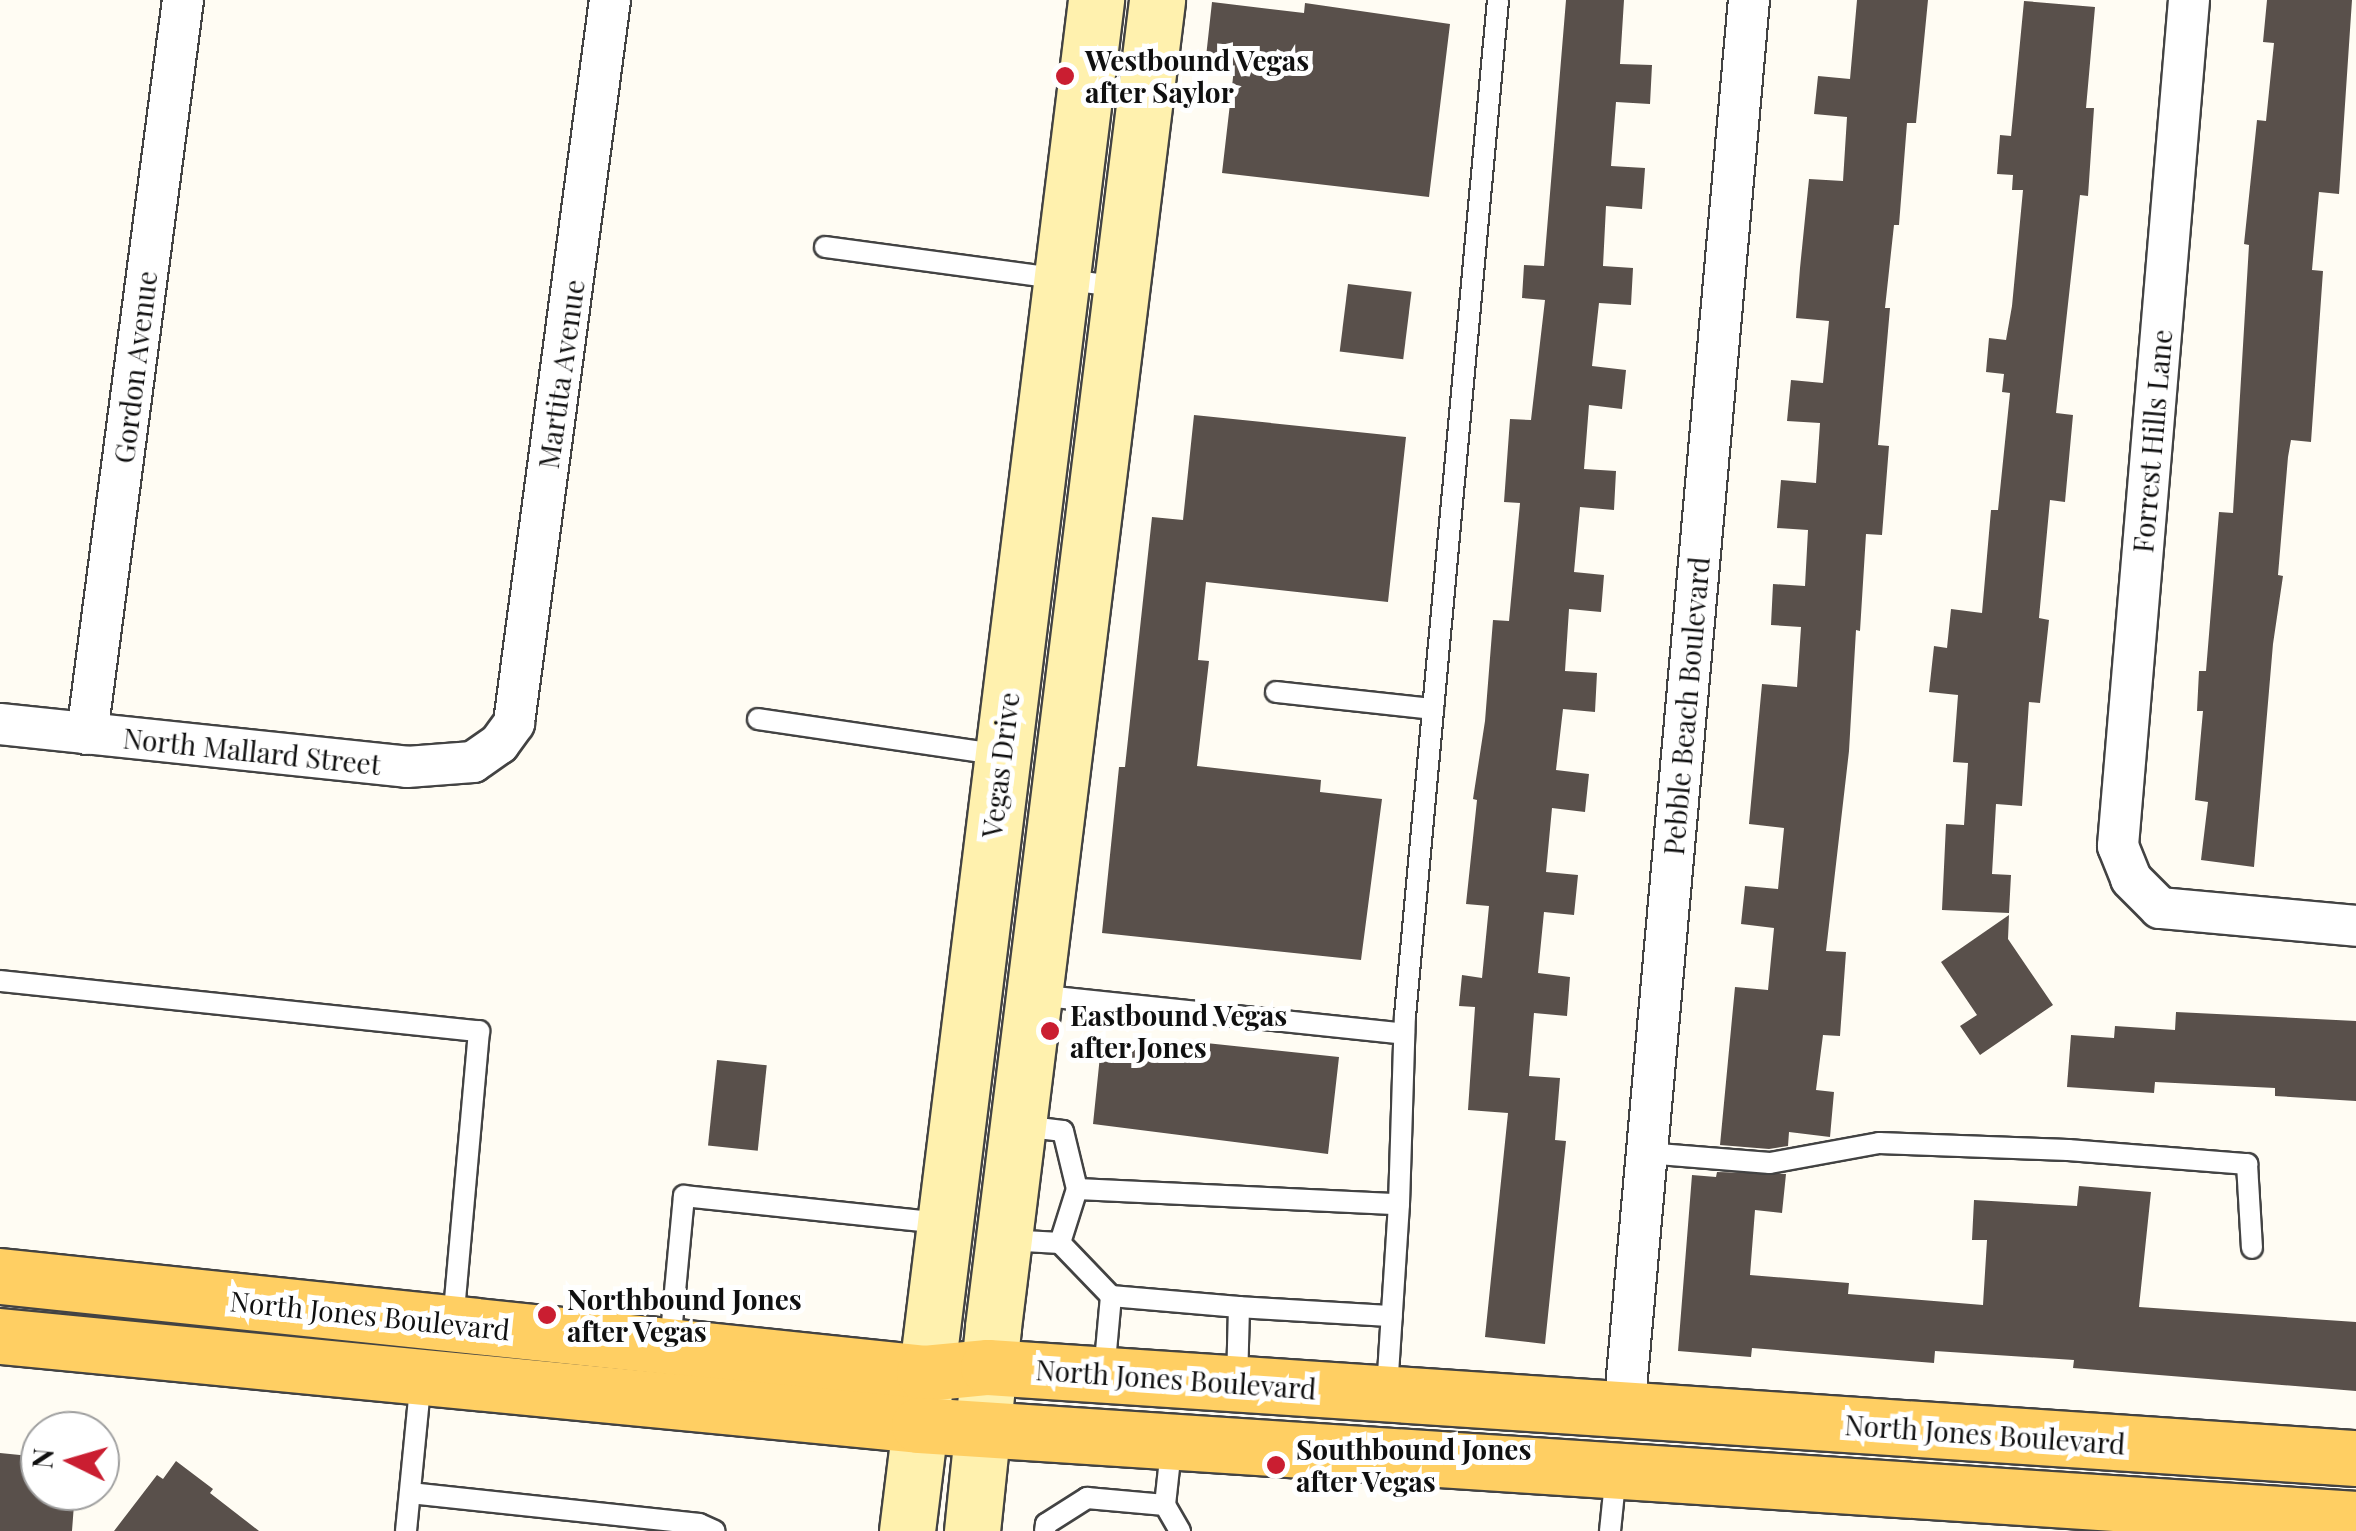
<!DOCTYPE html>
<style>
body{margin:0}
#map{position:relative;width:2356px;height:1531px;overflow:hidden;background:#fffcf3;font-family:"Playfair Display",serif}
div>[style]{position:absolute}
.building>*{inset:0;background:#59504b;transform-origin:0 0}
.roads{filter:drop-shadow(2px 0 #434343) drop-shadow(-2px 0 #434343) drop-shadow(0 2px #434343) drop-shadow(0 -2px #434343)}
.service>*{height:20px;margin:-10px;padding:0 10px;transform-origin:10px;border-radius:10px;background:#fff}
.minor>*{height:40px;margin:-20px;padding:0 20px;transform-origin:20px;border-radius:20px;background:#fff}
.secondary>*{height:55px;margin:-27.5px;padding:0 27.5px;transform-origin:27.5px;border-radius:27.5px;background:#fff1ae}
.primary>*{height:55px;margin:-27.5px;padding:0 27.5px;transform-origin:27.5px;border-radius:27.5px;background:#ffcf63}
.dots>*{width:28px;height:28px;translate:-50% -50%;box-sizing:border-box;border:5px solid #fff;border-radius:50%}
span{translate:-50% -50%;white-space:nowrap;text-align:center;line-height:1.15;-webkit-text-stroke:10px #fff;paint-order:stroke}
.poi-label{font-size:28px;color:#101010;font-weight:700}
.left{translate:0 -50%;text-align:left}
.street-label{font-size:28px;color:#101010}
.north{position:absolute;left:20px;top:1411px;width:100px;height:100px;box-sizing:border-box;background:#fff;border:2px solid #9f9f9f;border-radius:50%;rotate:275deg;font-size:28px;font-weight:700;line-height:40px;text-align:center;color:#101010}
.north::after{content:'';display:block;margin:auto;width:35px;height:45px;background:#ca1e31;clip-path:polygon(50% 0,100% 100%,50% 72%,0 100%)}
</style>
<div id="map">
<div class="building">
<i style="clip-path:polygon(1566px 0,1624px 0,1620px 64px,1652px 65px,1650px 104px,1616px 102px,1611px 166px,1645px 168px,1642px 209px,1606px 206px,1603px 266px,1633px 268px,1631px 305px,1599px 303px,1592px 366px,1626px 370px,1622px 409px,1589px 405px,1584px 469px,1616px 471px,1614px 510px,1580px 507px,1574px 572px,1604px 575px,1601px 612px,1569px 609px,1565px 671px,1597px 673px,1595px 712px,1563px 709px,1556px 770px,1589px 774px,1585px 812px,1552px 808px,1546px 872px,1578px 875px,1574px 915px,1544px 912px,1538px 973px,1570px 977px,1567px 1016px,1534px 1013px,1529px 1076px,1560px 1078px,1555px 1140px,1566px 1141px,1545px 1344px,1485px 1337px,1508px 1113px,1468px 1110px,1475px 1007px,1459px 1006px,1462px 975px,1482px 978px,1489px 906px,1466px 904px,1477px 800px,1473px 799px,1485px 721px,1493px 620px,1509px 621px,1520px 503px,1504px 502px,1510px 419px,1531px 420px,1545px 300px,1522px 298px,1524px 265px,1544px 266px)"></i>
<i style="clip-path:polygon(1857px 0,1928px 0,1916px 123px,1907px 123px,1899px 225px,1894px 225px,1885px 308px,1890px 308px,1878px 445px,1889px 446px,1882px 535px,1866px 534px,1860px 631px,1856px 630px,1849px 751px,1826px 951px,1846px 952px,1840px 1036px,1823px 1035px,1816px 1090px,1834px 1092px,1830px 1137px,1789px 1132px,1788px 1146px,1769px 1149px,1720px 1145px,1735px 987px,1768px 990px,1774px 928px,1741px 924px,1745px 886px,1778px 889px,1784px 828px,1749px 824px,1762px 684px,1797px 687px,1801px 627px,1771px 625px,1773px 584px,1805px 586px,1808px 530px,1777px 528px,1781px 480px,1816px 483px,1820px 423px,1787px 421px,1791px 380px,1823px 383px,1829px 321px,1796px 318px,1800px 268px,1809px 179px,1843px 181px,1847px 117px,1814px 114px,1818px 76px,1850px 79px)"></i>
<i style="clip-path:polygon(2267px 0,2352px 0,2339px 194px,2319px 192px,2312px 270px,2323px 271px,2311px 442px,2291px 440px,2288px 457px,2278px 575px,2283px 576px,2273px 644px,2254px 867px,2201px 860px,2208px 802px,2195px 800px,2203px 711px,2197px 711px,2199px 671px,2206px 671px,2219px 512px,2233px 513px,2249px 245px,2244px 244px,2257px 120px,2266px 121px,2274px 43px,2263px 42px)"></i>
<i style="clip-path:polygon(2024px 1px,2095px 7px,2086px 108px,2094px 108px,2088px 196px,2080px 195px,2056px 413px,2073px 415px,2065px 502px,2050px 500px,2039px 618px,2049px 620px,2040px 703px,2029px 702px,2022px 806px,1996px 804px,1992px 874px,2011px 875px,2009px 913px,1942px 910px,1946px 824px,1964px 825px,1968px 763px,1953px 762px,1958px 695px,1929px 692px,1934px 646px,1947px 648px,1951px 609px,1982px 613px,1991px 510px,1998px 510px,2010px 393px,2002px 392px,2004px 374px,1986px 372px,1989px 338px,2006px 340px,2012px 306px,2023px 190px,2012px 190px,2013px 175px,1997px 174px,2000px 135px,2011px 136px)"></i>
<i style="clip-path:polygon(1212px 2px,1304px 13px,1305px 3px,1450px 24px,1429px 197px,1222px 173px,1234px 69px,1205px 66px)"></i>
<i style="left:1348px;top:284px;width:64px;height:68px;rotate:7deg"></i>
<i style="clip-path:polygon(1194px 415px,1406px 437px,1388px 602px,1206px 582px,1198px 660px,1209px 661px,1197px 766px,1321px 780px,1320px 792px,1382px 799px,1361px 960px,1102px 933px,1119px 767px,1125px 767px,1152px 517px,1183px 520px)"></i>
<i style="clip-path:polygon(2009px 915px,2008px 939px,2053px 1005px,1980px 1055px,1960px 1026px,1977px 1015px,1941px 962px)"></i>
<i style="clip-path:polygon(2176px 1012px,2356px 1021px,2356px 1101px,2275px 1096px,2275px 1088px,2155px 1082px,2154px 1093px,2067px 1087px,2071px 1035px,2114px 1038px,2115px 1026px,2175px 1030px)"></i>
<i style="clip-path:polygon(1206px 1043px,1339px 1057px,1328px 1154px,1093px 1124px,1101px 1046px,1204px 1058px)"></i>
<i style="left:717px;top:1060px;width:50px;height:86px;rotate:6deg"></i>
<i style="clip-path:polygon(1717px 1172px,1786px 1174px,1782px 1213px,1755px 1210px,1750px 1275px,1849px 1283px,1848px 1294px,1983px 1305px,1987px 1240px,1972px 1240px,1974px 1200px,2077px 1206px,2079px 1186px,2151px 1192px,2139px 1307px,2356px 1322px,2356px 1391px,2073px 1368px,2074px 1360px,1935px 1351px,1934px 1363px,1752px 1348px,1751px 1357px,1678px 1351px,1692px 1175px,1716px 1177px)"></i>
<i style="clip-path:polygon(0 1453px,40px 1457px,40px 1491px,75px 1491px,72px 1531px,0 1531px)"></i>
<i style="clip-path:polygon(176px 1461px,213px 1489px,210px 1493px,259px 1531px,114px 1531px,157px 1475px,163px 1479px)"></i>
</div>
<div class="roads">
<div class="service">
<i style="left:825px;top:247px;width:297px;rotate:7.7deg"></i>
<i style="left:1276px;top:692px;width:158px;rotate:6.2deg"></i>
<i style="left:758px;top:719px;width:246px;rotate:8.4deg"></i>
<i style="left:0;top:981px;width:482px;rotate:6deg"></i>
<i style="left:479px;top:1031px;width:291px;rotate:95.1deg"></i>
<i style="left:1036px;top:995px;width:370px;rotate:6deg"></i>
<i style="left:1022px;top:1126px;width:41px;rotate:7deg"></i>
<i style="left:1063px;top:1131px;width:60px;rotate:76.4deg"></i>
<i style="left:1077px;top:1189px;width:57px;rotate:107.5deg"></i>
<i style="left:1646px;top:1153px;width:124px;rotate:4.6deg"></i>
<i style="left:1770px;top:1163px;width:111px;rotate:-10.4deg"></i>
<i style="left:1879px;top:1143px;width:189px;rotate:2.1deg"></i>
<i style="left:2068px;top:1150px;width:180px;rotate:4.5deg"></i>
<i style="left:2247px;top:1164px;width:84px;rotate:86.6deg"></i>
<i style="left:1077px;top:1189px;width:322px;rotate:2.7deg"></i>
<i style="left:1399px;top:1204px;width:187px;rotate:93.7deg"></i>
<i style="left:1399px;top:1204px;width:188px;rotate:-88.2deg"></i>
<i style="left:1405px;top:1016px;width:1020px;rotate:-84.77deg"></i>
<i style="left:1006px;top:1240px;width:54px;rotate:3.2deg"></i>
<i style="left:1060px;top:1243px;width:74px;rotate:46.1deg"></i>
<i style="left:1111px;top:1296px;width:128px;rotate:4.9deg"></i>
<i style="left:1239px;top:1307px;width:75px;rotate:91.5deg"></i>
<i style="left:1239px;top:1307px;width:153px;rotate:3.4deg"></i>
<i style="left:670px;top:1344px;width:149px;rotate:-84.6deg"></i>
<i style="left:684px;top:1196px;width:258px;rotate:6deg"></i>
<i style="left:1104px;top:1373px;width:77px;rotate:-84.8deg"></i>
<i style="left:410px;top:1493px;width:291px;rotate:6.1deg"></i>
<i style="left:699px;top:1524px;width:17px;rotate:24deg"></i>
<i style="left:1165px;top:1505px;width:30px;rotate:60deg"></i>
<i style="left:406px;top:1531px;width:153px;rotate:-84.4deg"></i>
<i style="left:1045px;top:1531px;width:7px;rotate:-82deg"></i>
<i style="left:1046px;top:1524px;width:49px;rotate:-32.4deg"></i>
<i style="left:1087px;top:1498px;width:78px;rotate:5.1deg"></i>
<i style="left:1165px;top:1505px;width:64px;rotate:-83.8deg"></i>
<i style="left:1610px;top:1531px;width:58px;rotate:-84.1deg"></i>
</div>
<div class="minor">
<i style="left:2189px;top:0;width:849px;rotate:94.8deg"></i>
<i style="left:2118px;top:846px;width:35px;rotate:68deg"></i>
<i style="left:2131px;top:879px;width:41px;rotate:45deg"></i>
<i style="left:2160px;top:908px;width:197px;rotate:5.2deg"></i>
<i style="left:0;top:724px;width:409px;rotate:6deg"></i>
<i style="left:407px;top:767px;width:66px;rotate:-4.3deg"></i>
<i style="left:473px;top:762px;width:32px;rotate:-35deg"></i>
<i style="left:499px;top:744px;width:26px;rotate:-54deg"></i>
<i style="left:514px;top:723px;width:729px;rotate:-82.44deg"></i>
<i style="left:87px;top:734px;width:740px;rotate:-82.55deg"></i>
<i style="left:1624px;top:1411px;width:1417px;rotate:-84.94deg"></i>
</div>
<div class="secondary">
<i style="left:907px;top:1531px;width:1543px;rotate:-82.96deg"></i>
<i style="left:972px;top:1531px;width:205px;rotate:-84.1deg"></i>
<i style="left:993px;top:1327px;width:1337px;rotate:-82.95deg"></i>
</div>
<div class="primary">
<i style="left:0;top:1276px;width:929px;rotate:5.99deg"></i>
<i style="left:924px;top:1373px;width:64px;rotate:-5.4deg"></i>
<i style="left:988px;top:1367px;width:1371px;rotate:3.81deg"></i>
<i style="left:0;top:1336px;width:923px;rotate:5.53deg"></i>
<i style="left:919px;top:1425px;width:1440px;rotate:3.74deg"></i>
</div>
</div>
<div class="dots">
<i style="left:1065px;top:76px;background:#ca1e31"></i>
<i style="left:1050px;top:1031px;background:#ca1e31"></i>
<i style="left:547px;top:1315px;background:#ca1e31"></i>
<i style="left:1276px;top:1465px;background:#ca1e31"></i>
</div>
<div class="poi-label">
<span class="left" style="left:1085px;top:76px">Westbound Vegas<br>after Saylor</span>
<span class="left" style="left:1070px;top:1031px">Eastbound Vegas<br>after Jones</span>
<span class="left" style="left:567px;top:1315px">Northbound Jones<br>after Vegas</span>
<span class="left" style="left:1296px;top:1465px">Southbound Jones<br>after Vegas</span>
</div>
<div class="street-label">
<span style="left:135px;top:367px;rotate:-83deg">Gordon Avenue</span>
<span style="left:561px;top:374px;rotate:-82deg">Martita Avenue</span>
<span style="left:2152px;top:441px;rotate:-85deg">Forrest Hills Lane</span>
<span style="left:1686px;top:706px;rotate:-85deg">Pebble Beach Boulevard</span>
<span style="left:252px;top:751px;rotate:6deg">North Mallard Street</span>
<span style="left:1000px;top:765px;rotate:-83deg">Vegas Drive</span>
<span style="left:370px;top:1315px;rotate:6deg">North Jones Boulevard</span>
<span style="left:1176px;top:1379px;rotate:4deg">North Jones Boulevard</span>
<span style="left:1985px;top:1434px;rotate:4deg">North Jones Boulevard</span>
</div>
<div class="north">N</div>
</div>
